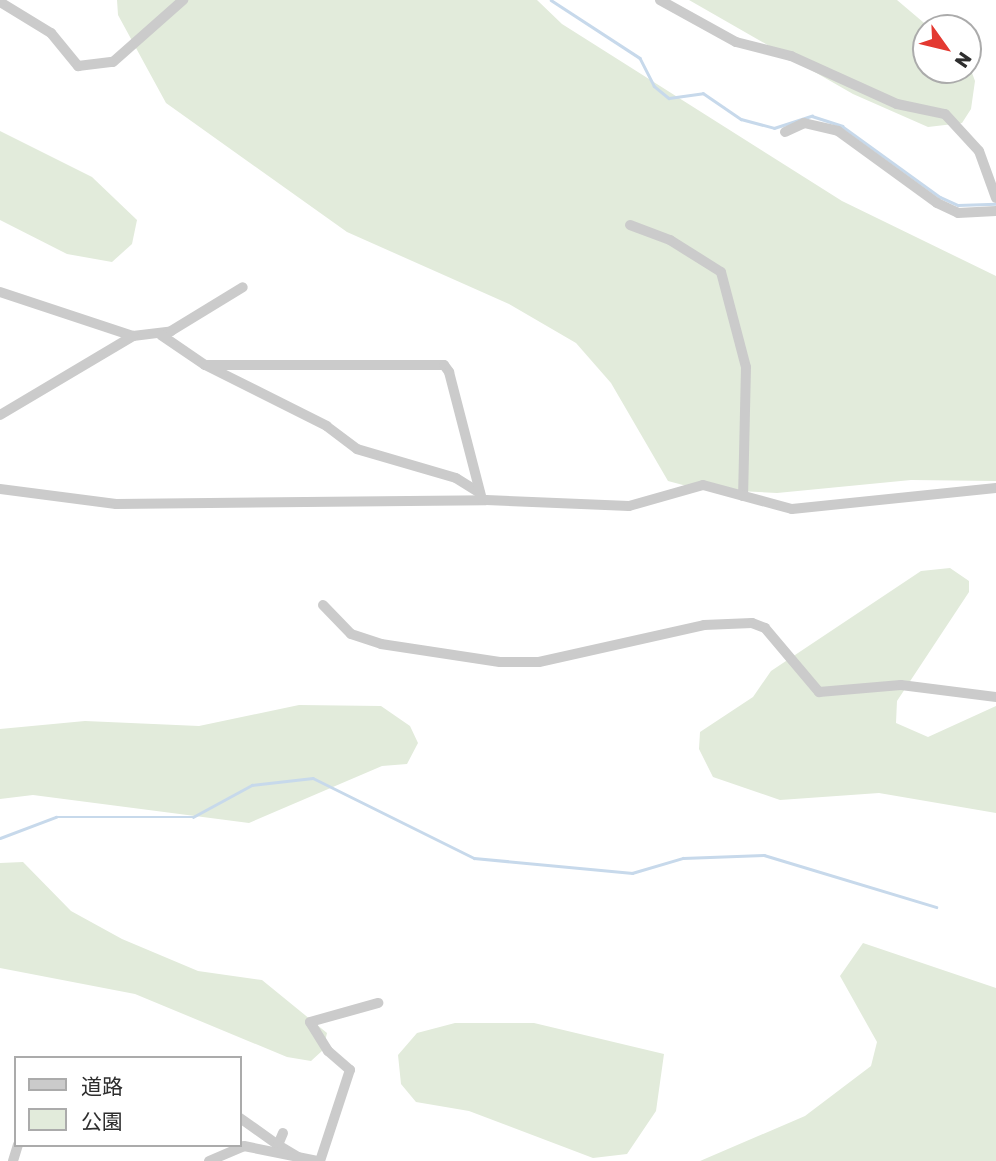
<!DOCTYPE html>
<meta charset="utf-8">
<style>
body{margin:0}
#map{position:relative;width:996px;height:1161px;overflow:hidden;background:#fff;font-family:Rubik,"Noto Sans JP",sans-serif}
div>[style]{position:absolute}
.green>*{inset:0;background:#e2ebdb}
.stream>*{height:2.5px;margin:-1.25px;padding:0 1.25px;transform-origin:1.25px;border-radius:1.25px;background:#c7d9eb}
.minor>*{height:10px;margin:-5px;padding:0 5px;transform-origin:5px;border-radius:5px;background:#cbcbcb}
span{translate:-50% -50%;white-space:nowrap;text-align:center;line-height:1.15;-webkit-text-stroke:7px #fff;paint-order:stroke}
.legend{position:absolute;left:14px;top:1056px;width:228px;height:91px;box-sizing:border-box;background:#fff;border:2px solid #ababab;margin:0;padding:9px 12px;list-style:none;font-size:21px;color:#2e2e2e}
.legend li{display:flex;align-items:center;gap:14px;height:35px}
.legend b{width:35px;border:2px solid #ababab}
.north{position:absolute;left:912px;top:14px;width:70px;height:70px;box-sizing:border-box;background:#fff;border:2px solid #ababab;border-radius:50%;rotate:124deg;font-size:19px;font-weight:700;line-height:28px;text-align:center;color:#2e2e2e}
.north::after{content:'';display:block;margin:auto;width:24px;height:32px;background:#e33931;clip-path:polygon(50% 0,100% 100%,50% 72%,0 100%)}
</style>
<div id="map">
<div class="green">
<i style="clip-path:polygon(117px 0,537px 0,562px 24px,842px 201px,996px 276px,996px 481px,911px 480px,777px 493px,698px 489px,668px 481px,611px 383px,576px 343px,509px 304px,347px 232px,166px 103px,118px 15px)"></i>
<i style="clip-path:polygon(689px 0,897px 0,930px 28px,926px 70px,968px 70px,968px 62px,975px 81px,971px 109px,962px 123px,928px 127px,853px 94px)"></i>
<i style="clip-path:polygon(0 131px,92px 177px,137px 220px,132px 244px,112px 262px,67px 254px,0 220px)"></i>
<i style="clip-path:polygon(950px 568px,969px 581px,969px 592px,897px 701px,896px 723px,928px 737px,996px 706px,996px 813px,879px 793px,780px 800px,713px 777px,699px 749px,700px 732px,753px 697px,771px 671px,921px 571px)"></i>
<i style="clip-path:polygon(299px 705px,381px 706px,410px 726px,418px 743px,407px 764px,382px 766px,249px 823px,33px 795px,0 799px,0 729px,85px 721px,199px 726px)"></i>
<i style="clip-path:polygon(23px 862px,71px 911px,122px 939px,198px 971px,262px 980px,327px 1033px,323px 1050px,311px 1061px,287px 1057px,135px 994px,0 968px,0 863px)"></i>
<i style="clip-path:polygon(863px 943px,996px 988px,996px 1161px,700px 1161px,805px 1116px,871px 1066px,877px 1042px,840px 976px)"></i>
<i style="clip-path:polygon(455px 1023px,534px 1023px,664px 1054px,656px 1111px,627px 1154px,593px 1158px,469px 1111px,416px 1102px,401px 1084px,398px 1055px,417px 1033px)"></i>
</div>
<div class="stream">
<i style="left:551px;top:0;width:106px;rotate:33.1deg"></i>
<i style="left:640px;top:58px;width:31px;rotate:63deg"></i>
<i style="left:654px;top:86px;width:19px;rotate:39deg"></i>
<i style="left:669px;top:98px;width:34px;rotate:-8deg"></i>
<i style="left:703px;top:93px;width:46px;rotate:34.4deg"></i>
<i style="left:741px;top:119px;width:34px;rotate:15deg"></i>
<i style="left:774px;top:128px;width:40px;rotate:-18deg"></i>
<i style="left:812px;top:116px;width:32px;rotate:18deg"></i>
<i style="left:842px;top:126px;width:121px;rotate:35.9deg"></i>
<i style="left:940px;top:197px;width:20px;rotate:24deg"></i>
<i style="left:958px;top:205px;width:38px;rotate:-2deg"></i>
<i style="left:0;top:838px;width:60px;rotate:-20.6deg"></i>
<i style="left:56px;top:817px;width:137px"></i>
<i style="left:193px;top:817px;width:67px;rotate:-28.5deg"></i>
<i style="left:252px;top:785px;width:61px;rotate:-6.5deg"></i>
<i style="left:313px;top:778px;width:180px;rotate:26.4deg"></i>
<i style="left:474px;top:858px;width:159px;rotate:5.4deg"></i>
<i style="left:632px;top:873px;width:53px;rotate:-16.4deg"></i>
<i style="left:683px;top:858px;width:81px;rotate:-2.1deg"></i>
<i style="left:764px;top:855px;width:180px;rotate:16.8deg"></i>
</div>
<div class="minor">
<i style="left:660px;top:0;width:87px;rotate:28.9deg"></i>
<i style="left:736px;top:42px;width:57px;rotate:14.3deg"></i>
<i style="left:791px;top:56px;width:116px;rotate:24.4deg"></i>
<i style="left:897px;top:104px;width:49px;rotate:11.8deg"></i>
<i style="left:945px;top:114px;width:50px;rotate:47.4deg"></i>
<i style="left:979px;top:151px;width:50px;rotate:70.1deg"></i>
<i style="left:0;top:2px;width:60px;rotate:31.3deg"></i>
<i style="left:51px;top:33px;width:43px;rotate:50.7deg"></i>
<i style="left:78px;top:66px;width:35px;rotate:-7deg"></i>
<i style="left:113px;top:62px;width:94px;rotate:-41.5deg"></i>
<i style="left:785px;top:132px;width:21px;rotate:-25deg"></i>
<i style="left:804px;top:123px;width:35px;rotate:13deg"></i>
<i style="left:838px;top:131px;width:122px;rotate:36deg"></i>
<i style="left:937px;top:203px;width:23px;rotate:25deg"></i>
<i style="left:958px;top:213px;width:38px;rotate:-3deg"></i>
<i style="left:630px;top:225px;width:43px;rotate:20.6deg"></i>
<i style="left:670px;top:240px;width:60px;rotate:32.1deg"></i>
<i style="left:721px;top:272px;width:98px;rotate:75.3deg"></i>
<i style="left:746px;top:367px;width:129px;rotate:91.3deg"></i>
<i style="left:0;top:292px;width:140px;rotate:18.3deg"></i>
<i style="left:133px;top:336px;width:38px;rotate:-7deg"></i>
<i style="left:171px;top:331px;width:84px;rotate:-31.4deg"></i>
<i style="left:161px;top:335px;width:53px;rotate:34.3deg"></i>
<i style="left:0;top:415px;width:155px;rotate:-30.7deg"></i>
<i style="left:0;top:489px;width:117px;rotate:7.4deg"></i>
<i style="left:116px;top:504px;width:370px;rotate:-0.6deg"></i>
<i style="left:486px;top:500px;width:143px;rotate:2.4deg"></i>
<i style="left:629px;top:506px;width:77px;rotate:-15.8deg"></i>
<i style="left:703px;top:485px;width:92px;rotate:15.1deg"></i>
<i style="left:792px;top:509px;width:205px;rotate:-5.9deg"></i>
<i style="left:480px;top:493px;width:28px;rotate:-148deg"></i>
<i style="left:456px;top:478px;width:103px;rotate:-163.7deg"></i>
<i style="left:357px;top:449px;width:38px;rotate:-143deg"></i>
<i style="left:327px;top:426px;width:136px;rotate:-153.4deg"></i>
<i style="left:205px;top:365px;width:239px"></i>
<i style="left:444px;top:365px;width:9px;rotate:54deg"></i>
<i style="left:449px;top:372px;width:132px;rotate:75.5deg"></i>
<i style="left:323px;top:605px;width:40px;rotate:46deg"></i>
<i style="left:351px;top:634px;width:32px;rotate:18deg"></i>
<i style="left:381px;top:644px;width:120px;rotate:8.6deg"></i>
<i style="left:500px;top:662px;width:39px"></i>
<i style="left:539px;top:662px;width:169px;rotate:-12.6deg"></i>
<i style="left:704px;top:625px;width:48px;rotate:-2.4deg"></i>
<i style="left:752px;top:623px;width:14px;rotate:21deg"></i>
<i style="left:765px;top:628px;width:84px;rotate:49.8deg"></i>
<i style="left:819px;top:692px;width:82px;rotate:-4.9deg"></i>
<i style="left:901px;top:685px;width:96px;rotate:7.2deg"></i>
<i style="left:240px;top:1118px;width:47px;rotate:35.4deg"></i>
<i style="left:283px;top:1133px;width:13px;rotate:113deg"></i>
<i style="left:278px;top:1145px;width:23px;rotate:31deg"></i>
<i style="left:13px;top:1161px;width:17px;rotate:-73deg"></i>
<i style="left:209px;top:1161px;width:38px;rotate:-23deg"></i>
<i style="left:244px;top:1146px;width:76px;rotate:11.5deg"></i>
<i style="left:320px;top:1161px;width:96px;rotate:-71.8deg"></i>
<i style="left:350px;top:1070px;width:29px;rotate:-139deg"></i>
<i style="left:328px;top:1051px;width:34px;rotate:-122deg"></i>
<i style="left:310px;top:1022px;width:71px;rotate:-15.6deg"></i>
</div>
<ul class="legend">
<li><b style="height:9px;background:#cbcbcb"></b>道路</li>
<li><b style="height:19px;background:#e2ebdb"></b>公園</li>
</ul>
<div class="north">N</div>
</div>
